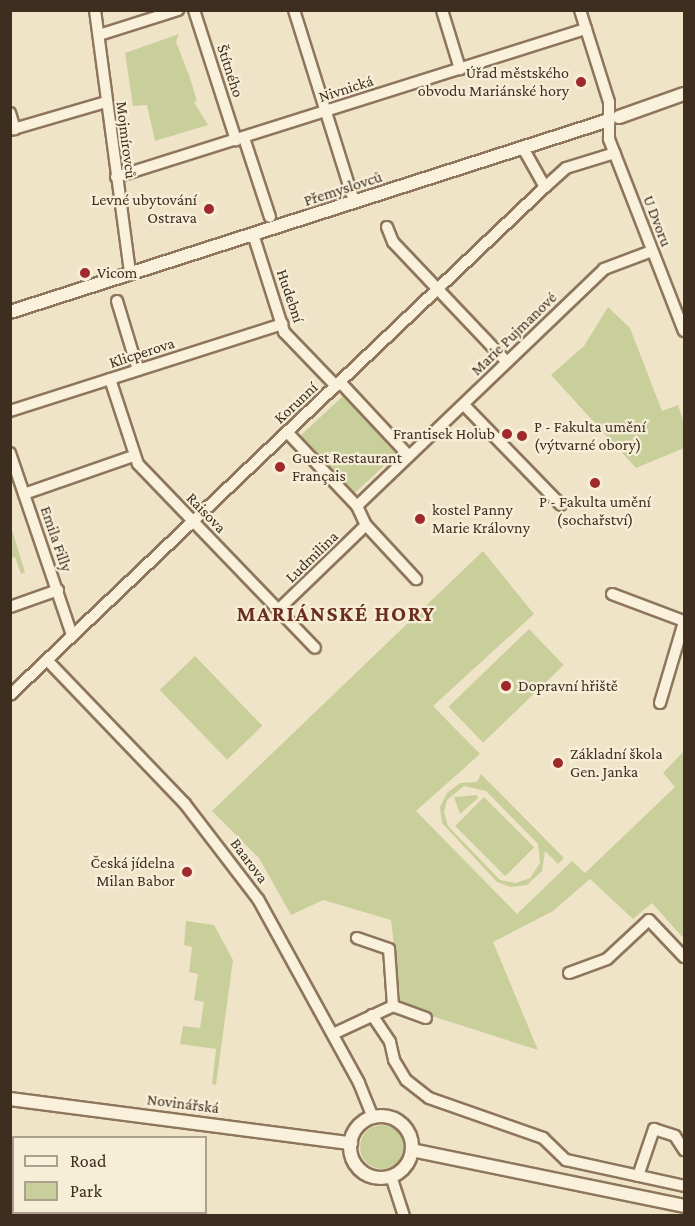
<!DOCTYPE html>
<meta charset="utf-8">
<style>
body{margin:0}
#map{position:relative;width:695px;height:1226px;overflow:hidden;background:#f0e4c8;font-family:"Crimson Pro",serif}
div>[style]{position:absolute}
.green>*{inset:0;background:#c9cf9b;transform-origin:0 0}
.round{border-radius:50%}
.roads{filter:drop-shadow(2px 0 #8d765c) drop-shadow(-2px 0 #8d765c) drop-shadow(0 2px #8d765c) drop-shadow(0 -2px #8d765c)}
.minor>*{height:10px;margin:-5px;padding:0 5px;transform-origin:5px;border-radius:5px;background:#faf1dc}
.tertiary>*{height:12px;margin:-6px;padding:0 6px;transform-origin:6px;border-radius:6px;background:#faf1dc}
.tertiary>.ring{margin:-6px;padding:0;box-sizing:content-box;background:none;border:12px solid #faf1dc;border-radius:50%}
.dots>*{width:16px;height:16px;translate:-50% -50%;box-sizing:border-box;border:3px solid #f7eed8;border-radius:50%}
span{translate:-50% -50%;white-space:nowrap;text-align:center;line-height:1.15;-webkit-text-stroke:4.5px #f7eed8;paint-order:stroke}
.street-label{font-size:16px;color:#3d2e20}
.poi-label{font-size:16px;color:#3d2e20}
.right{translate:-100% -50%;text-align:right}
.left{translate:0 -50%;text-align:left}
.district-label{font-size:22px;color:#6b2e1e;font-weight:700;letter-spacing:1.5px}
.frame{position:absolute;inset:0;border:12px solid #3d2e20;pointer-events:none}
.legend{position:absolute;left:12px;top:1136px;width:195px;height:78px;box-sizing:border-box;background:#f7eed8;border:2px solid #ada18e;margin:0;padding:8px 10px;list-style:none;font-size:18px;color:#3d2e20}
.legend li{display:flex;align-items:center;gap:12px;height:30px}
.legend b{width:30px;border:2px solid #ada18e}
</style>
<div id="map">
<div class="green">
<i style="clip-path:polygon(179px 34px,176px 42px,190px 78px,197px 101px,194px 102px,208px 125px,155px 141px,147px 105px,133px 106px,125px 53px)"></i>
<i style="clip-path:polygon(608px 307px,630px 328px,662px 411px,678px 405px,684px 423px,684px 448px,636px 468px,551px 375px,584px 346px)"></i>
<i style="left:343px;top:396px;width:79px;height:61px;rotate:47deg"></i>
<i style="clip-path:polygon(11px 527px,25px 572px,21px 574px,15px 557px,11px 558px)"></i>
<i style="clip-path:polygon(483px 551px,534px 614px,433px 706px,480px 754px,416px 811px,517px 914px,572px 861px,585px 873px,675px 787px,663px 773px,684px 751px,684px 939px,652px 903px,633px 919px,590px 879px,553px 911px,493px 942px,538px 1050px,435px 1017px,402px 1015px,391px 920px,323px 900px,291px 915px,259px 858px,212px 811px)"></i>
<i style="left:529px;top:629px;width:50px;height:112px;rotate:46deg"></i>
<i style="left:195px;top:656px;width:97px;height:49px;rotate:46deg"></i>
<i style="clip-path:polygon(evenodd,481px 774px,564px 858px,558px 864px,545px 851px,542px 871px,527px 885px,511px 887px,497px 882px,442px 823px,440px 807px,447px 793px,460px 783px,477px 782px,481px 774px,464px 786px,486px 791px,538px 844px,540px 863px,530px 878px,516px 883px,500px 880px,448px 826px,444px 812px,447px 800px,464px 786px)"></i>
<i style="clip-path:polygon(477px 795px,478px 798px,460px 814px,454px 797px)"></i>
<i style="left:484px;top:797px;width:71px;height:41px;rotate:45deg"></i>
<i style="clip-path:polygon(186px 921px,214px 925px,233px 960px,216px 1085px,212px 1084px,216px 1049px,180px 1044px,183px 1026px,200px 1028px,204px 1002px,194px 1000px,198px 974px,189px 972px,192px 947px,184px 945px)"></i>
<i class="round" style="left:360px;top:1125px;width:44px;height:44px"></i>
</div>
<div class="roads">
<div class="minor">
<i style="left:95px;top:10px;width:266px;rotate:82.4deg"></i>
<i style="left:194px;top:10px;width:137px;rotate:72.1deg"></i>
<i style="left:294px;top:10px;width:201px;rotate:72.6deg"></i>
<i style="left:442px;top:10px;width:62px;rotate:73deg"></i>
<i style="left:580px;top:10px;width:96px;rotate:72.5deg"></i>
<i style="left:609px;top:102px;width:37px;rotate:90deg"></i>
<i style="left:609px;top:139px;width:206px;rotate:68.7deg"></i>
<i style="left:99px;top:35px;width:83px;rotate:-17.6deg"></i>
<i style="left:10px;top:113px;width:17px;rotate:73deg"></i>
<i style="left:10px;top:130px;width:100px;rotate:-16.3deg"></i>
<i style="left:244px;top:138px;width:83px;rotate:71.8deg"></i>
<i style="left:523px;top:148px;width:45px;rotate:60.6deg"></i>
<i style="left:116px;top:177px;width:493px;rotate:-17.5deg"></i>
<i style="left:387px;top:227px;width:16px;rotate:68deg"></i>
<i style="left:393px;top:242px;width:164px;rotate:46.5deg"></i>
<i style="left:253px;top:234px;width:103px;rotate:72.4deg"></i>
<i style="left:284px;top:332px;width:75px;rotate:46.1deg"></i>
<i style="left:117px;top:301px;width:72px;rotate:73.1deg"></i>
<i style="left:110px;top:379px;width:89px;rotate:71.8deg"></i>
<i style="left:138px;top:464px;width:255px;rotate:46.1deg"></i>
<i style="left:340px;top:382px;width:100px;rotate:47deg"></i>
<i style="left:464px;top:405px;width:139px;rotate:45.9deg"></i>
<i style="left:10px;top:411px;width:286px;rotate:-17.7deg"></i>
<i style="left:287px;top:432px;width:102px;rotate:46.6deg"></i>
<i style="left:357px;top:506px;width:21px;rotate:65deg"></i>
<i style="left:366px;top:525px;width:74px;rotate:47.2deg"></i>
<i style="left:10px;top:453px;width:192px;rotate:71.2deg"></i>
<i style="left:24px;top:494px;width:115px;rotate:-19.2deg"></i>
<i style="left:357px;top:506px;width:342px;rotate:-43.8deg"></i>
<i style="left:604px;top:269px;width:51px;rotate:-20.6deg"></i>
<i style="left:612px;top:594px;width:77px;rotate:20.6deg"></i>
<i style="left:10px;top:607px;width:51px;rotate:-19.5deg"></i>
<i style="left:278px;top:610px;width:122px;rotate:-44deg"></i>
<i style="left:47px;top:660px;width:199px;rotate:46.2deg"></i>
<i style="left:185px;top:804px;width:120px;rotate:52.5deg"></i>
<i style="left:258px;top:899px;width:210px;rotate:61.2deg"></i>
<i style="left:359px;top:1083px;width:38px;rotate:68deg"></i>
<i style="left:10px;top:695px;width:738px;rotate:-43.52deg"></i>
<i style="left:545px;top:187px;width:28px;rotate:-42deg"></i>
<i style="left:566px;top:168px;width:51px;rotate:-17deg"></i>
<i style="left:660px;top:703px;width:84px;rotate:-73.5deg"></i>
<i style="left:569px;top:973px;width:40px;rotate:-20.2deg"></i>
<i style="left:607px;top:959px;width:57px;rotate:-42.9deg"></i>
<i style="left:649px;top:920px;width:51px;rotate:46.6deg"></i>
<i style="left:393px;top:1006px;width:35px;rotate:20deg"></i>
<i style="left:372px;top:1015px;width:32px;rotate:56deg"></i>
<i style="left:390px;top:1042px;width:18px;rotate:77deg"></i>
<i style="left:394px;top:1060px;width:23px;rotate:59deg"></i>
<i style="left:406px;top:1080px;width:29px;rotate:38deg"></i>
<i style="left:429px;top:1098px;width:121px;rotate:19.3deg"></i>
<i style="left:543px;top:1138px;width:32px;rotate:44deg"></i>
<i style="left:566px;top:1160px;width:121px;rotate:12.4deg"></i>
<i style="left:333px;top:1034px;width:66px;rotate:-25deg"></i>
<i style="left:393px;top:1006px;width:57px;rotate:-94deg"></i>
<i style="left:389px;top:949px;width:34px;rotate:-161deg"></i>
<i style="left:391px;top:1176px;width:42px;rotate:72deg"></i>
<i style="left:638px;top:1176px;width:50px;rotate:-71.2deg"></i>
<i style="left:654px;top:1129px;width:22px;rotate:18deg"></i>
<i style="left:675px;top:1136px;width:17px;rotate:57deg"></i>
</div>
<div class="tertiary">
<i style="left:619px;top:117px;width:69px;rotate:-19.5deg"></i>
<i style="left:10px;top:312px;width:629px;rotate:-17.77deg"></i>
<i style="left:10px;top:1099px;width:344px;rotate:7.4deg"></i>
<i class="ring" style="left:350px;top:1116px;width:50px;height:50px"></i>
<i style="left:412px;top:1150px;width:278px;rotate:11.6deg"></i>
</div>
</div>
<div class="dots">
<i style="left:581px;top:82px;background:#9e2a2b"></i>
<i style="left:209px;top:209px;background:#9e2a2b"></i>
<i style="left:85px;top:273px;background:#9e2a2b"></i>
<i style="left:507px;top:434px;background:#9e2a2b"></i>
<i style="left:522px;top:436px;background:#9e2a2b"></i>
<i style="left:280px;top:467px;background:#9e2a2b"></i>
<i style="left:595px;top:483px;background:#9e2a2b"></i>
<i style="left:420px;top:519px;background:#9e2a2b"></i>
<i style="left:506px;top:686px;background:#9e2a2b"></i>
<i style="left:558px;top:763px;background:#9e2a2b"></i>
<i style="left:187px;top:872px;background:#9e2a2b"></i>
</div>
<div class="street-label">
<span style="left:230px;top:71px;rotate:72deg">Štítného</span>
<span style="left:346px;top:89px;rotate:-18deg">Nivnická</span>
<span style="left:126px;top:140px;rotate:83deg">Mojmírovců</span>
<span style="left:343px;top:189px;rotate:-18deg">Přemyslovců</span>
<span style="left:657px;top:221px;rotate:69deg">U Dvoru</span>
<span style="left:290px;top:296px;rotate:71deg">Hudební</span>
<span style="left:514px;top:334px;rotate:-44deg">Marie Pujmanové</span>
<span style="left:142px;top:353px;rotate:-18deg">Klicperova</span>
<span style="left:296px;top:403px;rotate:-43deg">Korunní</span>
<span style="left:206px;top:513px;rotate:46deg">Raisova</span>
<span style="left:56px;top:539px;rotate:71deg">Emila Filly</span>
<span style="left:312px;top:557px;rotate:-44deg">Ludmilina</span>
<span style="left:249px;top:861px;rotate:53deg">Baarova</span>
<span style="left:183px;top:1104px;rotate:7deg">Novinářská</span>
</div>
<div class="poi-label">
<span class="right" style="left:569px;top:82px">Úřad městského<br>obvodu Mariánské hory</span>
<span class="right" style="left:197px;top:209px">Levné ubytování<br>Ostrava</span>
<span class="left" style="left:97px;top:273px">Vicom</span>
<span class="left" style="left:534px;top:436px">P - Fakulta umění<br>(výtvarné obory)</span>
<span class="right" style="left:495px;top:434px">Frantisek Holub</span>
<span class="left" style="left:292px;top:467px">Guest Restaurant<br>Français</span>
<span style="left:595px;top:511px">P - Fakulta umění<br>(sochařství)</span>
<span class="left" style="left:432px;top:519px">kostel Panny<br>Marie Královny</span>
<span class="left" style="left:518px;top:686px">Dopravní hřiště</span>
<span class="left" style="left:570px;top:763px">Základní škola<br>Gen. Janka</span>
<span class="right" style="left:175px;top:872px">Česká jídelna<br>Milan Babor</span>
</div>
<div class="district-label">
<span style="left:336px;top:614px">MARIÁNSKÉ HORY</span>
</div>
<div class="frame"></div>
<ul class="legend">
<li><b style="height:8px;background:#faf1dc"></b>Road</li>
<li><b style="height:16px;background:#c9cf9b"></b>Park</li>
</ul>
</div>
